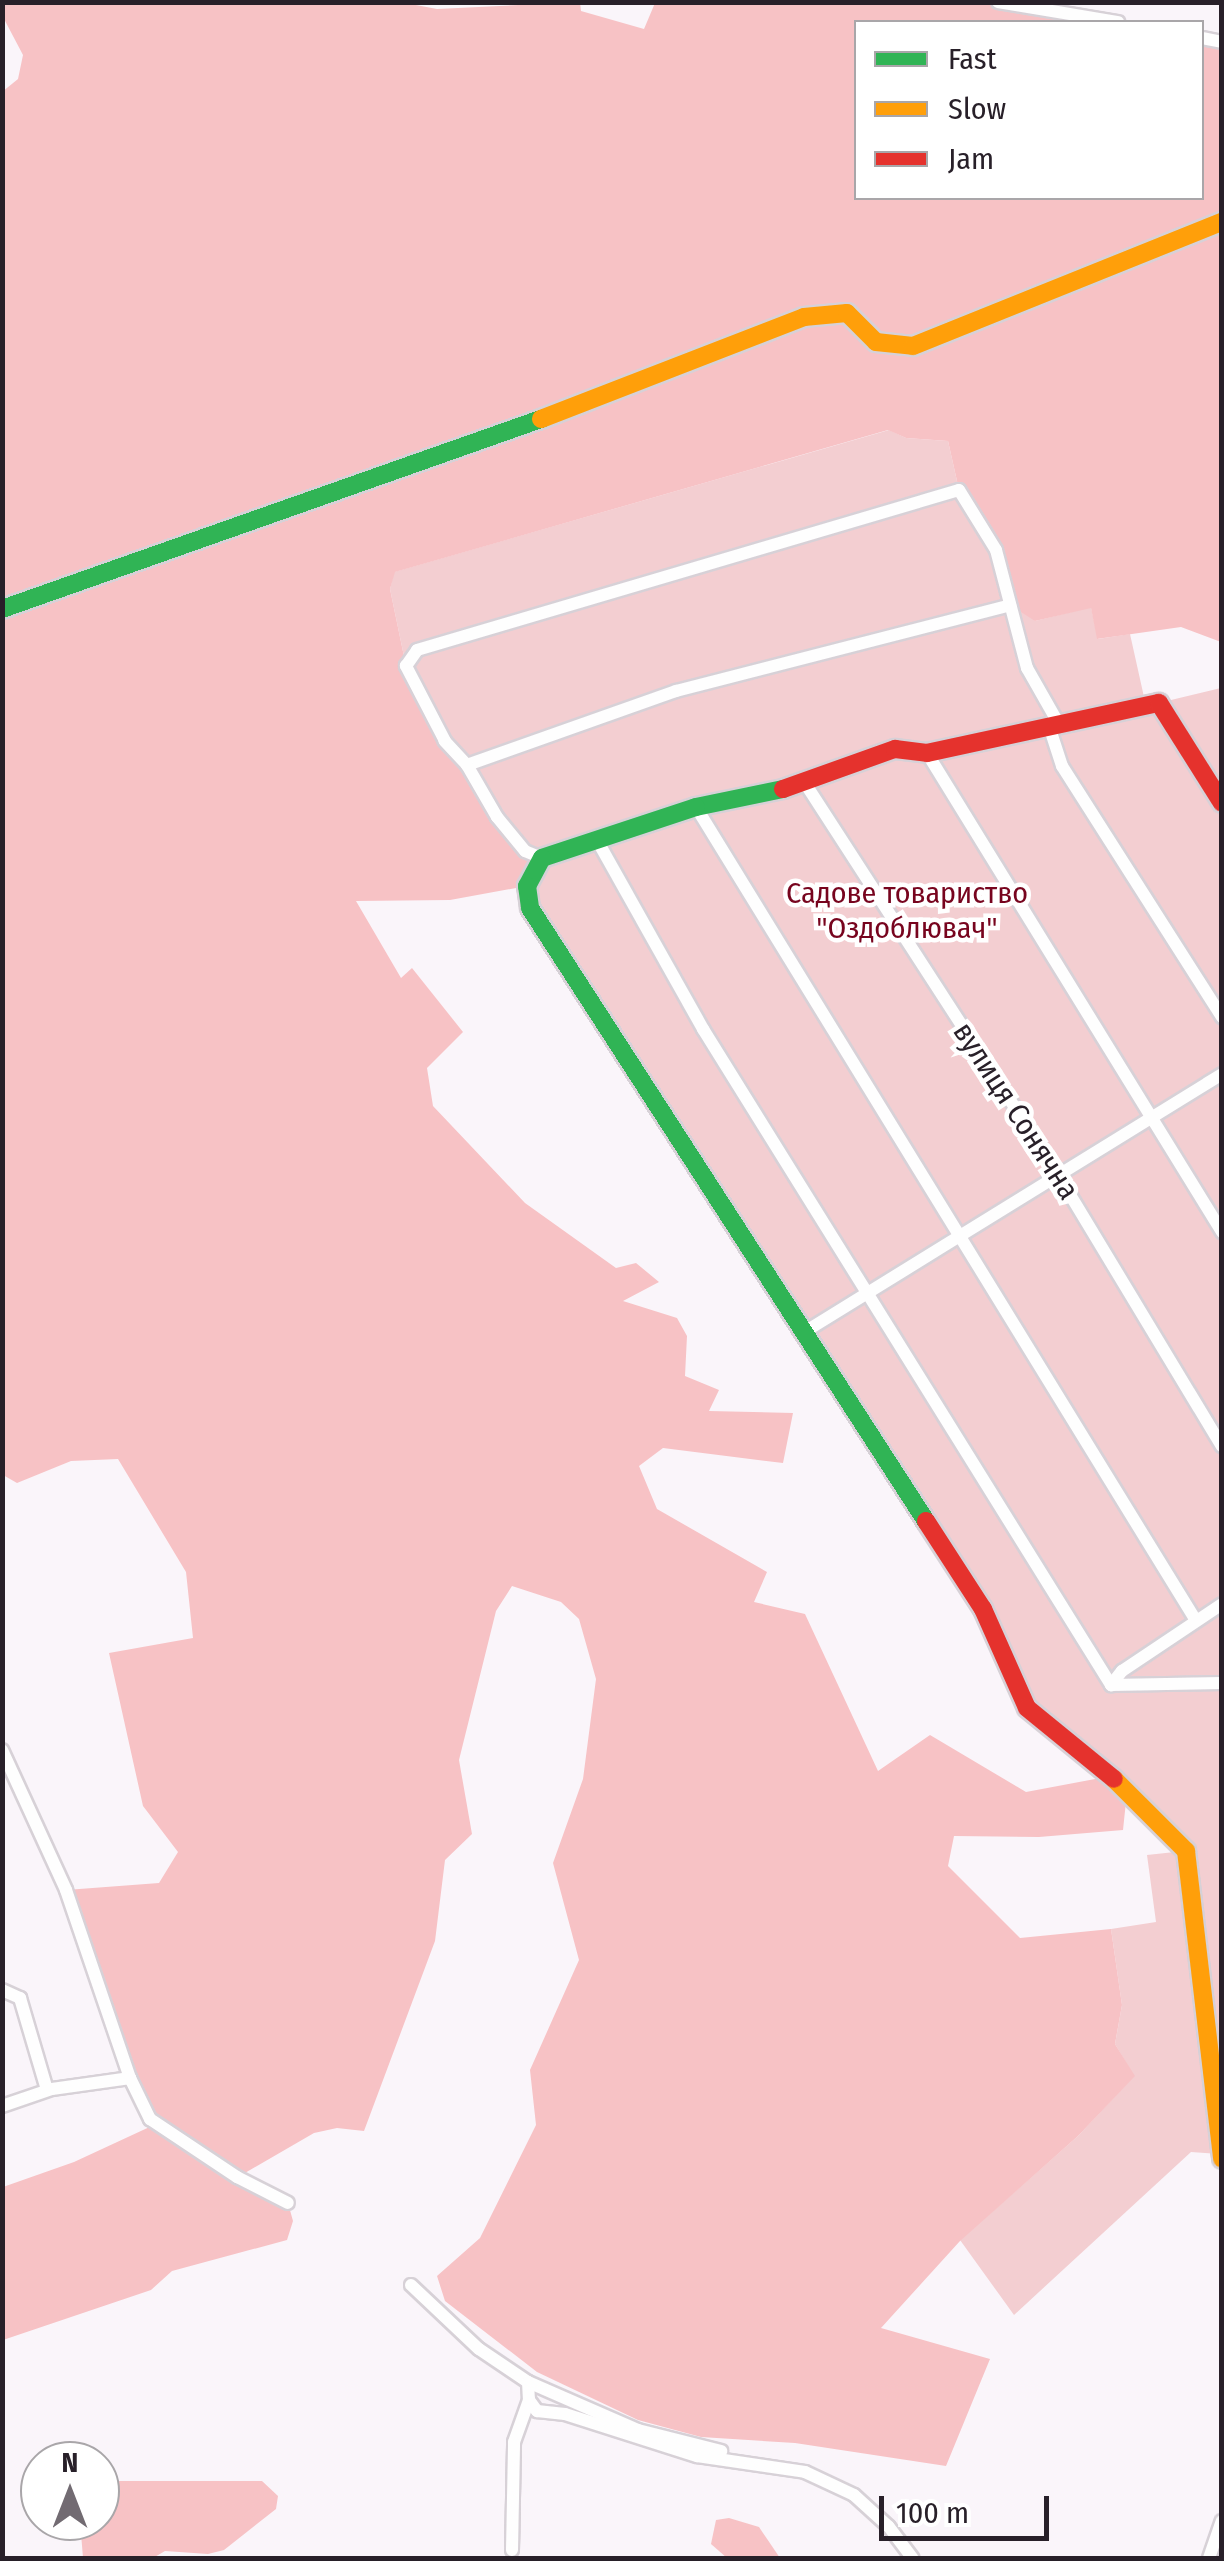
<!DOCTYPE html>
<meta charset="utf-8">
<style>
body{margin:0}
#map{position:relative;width:1224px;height:2561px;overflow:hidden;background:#faf5fa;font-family:"Fira Sans Condensed",sans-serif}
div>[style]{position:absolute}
.green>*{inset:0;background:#f3ced1}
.forest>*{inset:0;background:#f7c2c5}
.roads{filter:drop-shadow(2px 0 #d7d1d7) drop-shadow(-2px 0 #d7d1d7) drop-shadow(0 2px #d7d1d7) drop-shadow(0 -2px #d7d1d7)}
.street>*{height:12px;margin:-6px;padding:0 6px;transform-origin:6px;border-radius:6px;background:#fefefe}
.fast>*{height:18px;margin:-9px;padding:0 9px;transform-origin:9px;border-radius:9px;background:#30b455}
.slow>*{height:18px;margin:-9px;padding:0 9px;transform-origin:9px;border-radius:9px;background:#ff9f0a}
.jam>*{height:18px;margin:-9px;padding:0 9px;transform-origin:9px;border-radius:9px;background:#e5322d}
span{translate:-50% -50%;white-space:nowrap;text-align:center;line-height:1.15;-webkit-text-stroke:9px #fff;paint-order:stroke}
.park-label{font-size:30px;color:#77041e}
.street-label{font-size:30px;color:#282029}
.frame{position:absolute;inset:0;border:5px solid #282029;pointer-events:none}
.legend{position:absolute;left:854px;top:20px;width:350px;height:180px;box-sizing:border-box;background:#fff;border:2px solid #a9a6a9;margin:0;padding:12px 18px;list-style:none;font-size:30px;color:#282029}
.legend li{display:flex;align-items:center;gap:20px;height:50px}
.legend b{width:50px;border:2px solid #a9a6a9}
.north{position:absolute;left:20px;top:2441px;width:100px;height:100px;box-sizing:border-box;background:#fff;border:2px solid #a9a6a9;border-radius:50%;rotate:0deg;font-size:28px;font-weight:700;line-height:40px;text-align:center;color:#282029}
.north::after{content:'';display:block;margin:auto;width:35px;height:45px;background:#726b72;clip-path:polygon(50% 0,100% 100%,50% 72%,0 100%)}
.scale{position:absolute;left:879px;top:2496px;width:170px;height:45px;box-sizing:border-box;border:5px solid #282029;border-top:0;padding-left:12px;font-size:30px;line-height:35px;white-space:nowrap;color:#282029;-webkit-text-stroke:8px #fff;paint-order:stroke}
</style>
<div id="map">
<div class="green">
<i style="clip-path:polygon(889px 430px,906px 438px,948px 441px,959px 490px,1035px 621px,1091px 607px,1098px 639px,1130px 634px,1146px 706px,1221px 688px,1221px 2159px,1219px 2154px,1191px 2152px,1014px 2315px,960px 2240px,1078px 2136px,1134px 2076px,1115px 2044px,1122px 2005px,1111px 1929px,1156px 1922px,1147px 1855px,1184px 1851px,1027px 1708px,983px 1609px,530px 908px,525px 851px,445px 741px,406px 666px,390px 589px,394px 572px)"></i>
</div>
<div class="forest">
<i style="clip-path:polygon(400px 2px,437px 9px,580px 2px,581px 11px,644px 29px,655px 3px,998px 3px,1109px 22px,856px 22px,856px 198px,1202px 198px,1202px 38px,1221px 42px,1221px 642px,1181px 627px,1097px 639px,1091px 608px,1035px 621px,1010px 605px,996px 550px,959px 490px,948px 441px,906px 438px,888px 430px,395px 572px,390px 589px,406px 666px,445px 741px,525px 851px,542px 858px,527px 886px,450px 900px,356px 901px,401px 978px,412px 968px,463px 1032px,427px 1068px,433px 1106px,525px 1203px,616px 1268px,636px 1263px,659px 1282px,623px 1301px,677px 1318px,687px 1336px,685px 1376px,719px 1390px,709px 1411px,793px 1413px,783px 1463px,663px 1448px,639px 1466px,657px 1509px,767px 1572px,754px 1602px,805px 1614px,878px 1771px,930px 1735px,1026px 1792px,1111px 1776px,1127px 1792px,1123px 1830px,1039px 1837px,954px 1836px,948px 1866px,1020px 1938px,1111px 1929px,1122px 2005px,1115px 2044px,1135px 2076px,1078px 2136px,960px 2241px,881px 2328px,990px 2359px,946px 2466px,795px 2443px,701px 2437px,638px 2420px,537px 2372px,445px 2301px,437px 2276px,480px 2238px,536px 2125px,530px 2070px,579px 1960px,553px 1863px,583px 1779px,596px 1679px,579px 1619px,561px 1602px,512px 1586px,496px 1611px,459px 1760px,472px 1834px,445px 1860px,435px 1941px,364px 2131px,337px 2128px,314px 2133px,238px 2177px,288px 2203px,293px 2221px,287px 2240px,172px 2271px,151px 2290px,3px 2340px,3px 2187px,74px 2162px,156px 2124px,150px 2119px,66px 1890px,159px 1883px,178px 1852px,143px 1806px,109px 1653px,193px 1638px,186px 1572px,118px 1459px,71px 1461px,17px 1483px,3px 1475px,2px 92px,18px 79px,23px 55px,3px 17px,3px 3px)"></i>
<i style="clip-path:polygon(100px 2481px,262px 2481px,278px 2496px,276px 2509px,224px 2550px,208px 2554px,165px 2551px,153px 2558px,83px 2558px,80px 2521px,100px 2521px)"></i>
<i style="clip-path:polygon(729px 2518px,759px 2527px,780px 2558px,727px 2558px,711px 2544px,716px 2520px)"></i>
</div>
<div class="roads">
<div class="street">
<i style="left:998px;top:2px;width:122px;rotate:9.5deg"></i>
<i style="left:1202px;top:38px;width:20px;rotate:11deg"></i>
<i style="left:1050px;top:729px;width:39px;rotate:72deg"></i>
<i style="left:1062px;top:766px;width:298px;rotate:57.5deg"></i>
<i style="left:927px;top:753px;width:563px;rotate:58.37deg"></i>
<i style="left:467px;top:765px;width:222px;rotate:-19.5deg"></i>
<i style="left:676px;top:691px;width:345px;rotate:-14.4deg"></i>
<i style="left:803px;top:780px;width:468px;rotate:57.1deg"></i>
<i style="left:1057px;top:1173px;width:319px;rotate:58.9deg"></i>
<i style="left:696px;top:807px;width:953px;rotate:58.43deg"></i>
<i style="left:597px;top:840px;width:217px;rotate:60.7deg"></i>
<i style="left:703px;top:1029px;width:773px;rotate:58.12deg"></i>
<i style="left:1111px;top:1685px;width:111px;rotate:-1deg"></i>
<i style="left:542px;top:858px;width:18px;rotate:-158deg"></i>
<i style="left:525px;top:851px;width:44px;rotate:-129.5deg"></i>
<i style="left:497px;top:817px;width:60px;rotate:-120deg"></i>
<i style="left:467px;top:765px;width:33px;rotate:-133deg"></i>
<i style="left:445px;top:741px;width:85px;rotate:-117.5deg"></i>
<i style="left:406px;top:666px;width:19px;rotate:-55deg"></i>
<i style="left:417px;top:650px;width:565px;rotate:-16.45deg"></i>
<i style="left:959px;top:490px;width:70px;rotate:58.3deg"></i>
<i style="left:996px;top:550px;width:122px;rotate:75.3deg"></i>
<i style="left:1027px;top:668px;width:67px;rotate:60.4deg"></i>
<i style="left:806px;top:1331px;width:489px;rotate:-31.7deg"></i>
<i style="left:1111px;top:1685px;width:18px;rotate:-52deg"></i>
<i style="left:1122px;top:1671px;width:120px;rotate:-33.8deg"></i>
<i style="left:2px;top:1750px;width:154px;rotate:65.4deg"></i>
<i style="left:66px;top:1890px;width:199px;rotate:71.2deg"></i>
<i style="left:130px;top:2078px;width:46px;rotate:64deg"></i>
<i style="left:150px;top:2119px;width:105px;rotate:33.7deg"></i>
<i style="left:237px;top:2177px;width:57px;rotate:27deg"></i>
<i style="left:2px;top:1990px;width:20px;rotate:24deg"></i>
<i style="left:20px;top:1998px;width:96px;rotate:73.6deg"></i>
<i style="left:2px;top:2106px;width:53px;rotate:-18.8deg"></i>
<i style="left:52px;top:2089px;width:79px;rotate:-8deg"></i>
<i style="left:411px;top:2285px;width:93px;rotate:43.3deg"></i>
<i style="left:479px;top:2349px;width:59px;rotate:34deg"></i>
<i style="left:528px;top:2382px;width:120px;rotate:23.6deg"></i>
<i style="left:638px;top:2430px;width:86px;rotate:14.2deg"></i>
<i style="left:528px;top:2382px;width:18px;rotate:87deg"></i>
<i style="left:529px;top:2400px;width:14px;rotate:54deg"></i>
<i style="left:537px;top:2411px;width:28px;rotate:6deg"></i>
<i style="left:565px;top:2414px;width:139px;rotate:17.7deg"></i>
<i style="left:697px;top:2456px;width:109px;rotate:8.4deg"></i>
<i style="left:805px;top:2472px;width:54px;rotate:25.1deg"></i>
<i style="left:854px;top:2495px;width:47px;rotate:42.4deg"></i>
<i style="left:889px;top:2527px;width:39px;rotate:53deg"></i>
<i style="left:512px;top:2550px;width:108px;rotate:-88.9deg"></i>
<i style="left:514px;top:2442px;width:45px;rotate:-70.3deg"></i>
<i style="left:1209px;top:2558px;width:39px;rotate:-71deg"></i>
</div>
<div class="fast">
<i style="left:2px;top:609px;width:572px;rotate:-19.42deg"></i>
<i style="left:783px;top:789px;width:89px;rotate:168.3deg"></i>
<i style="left:696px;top:807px;width:162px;rotate:161.7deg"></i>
<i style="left:542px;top:858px;width:32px;rotate:118deg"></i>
<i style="left:527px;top:886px;width:22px;rotate:82deg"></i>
<i style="left:530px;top:908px;width:730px;rotate:57.14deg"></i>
</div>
<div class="slow">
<i style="left:541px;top:419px;width:282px;rotate:-21.2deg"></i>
<i style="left:804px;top:317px;width:43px;rotate:-5.3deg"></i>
<i style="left:847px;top:313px;width:41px;rotate:45deg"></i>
<i style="left:876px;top:342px;width:37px;rotate:6deg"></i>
<i style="left:913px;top:346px;width:333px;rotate:-21.9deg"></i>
<i style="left:1114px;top:1779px;width:102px;rotate:45deg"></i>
<i style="left:1186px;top:1851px;width:310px;rotate:83.3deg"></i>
</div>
<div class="jam">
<i style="left:783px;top:789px;width:119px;rotate:-19.7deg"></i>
<i style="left:895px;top:749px;width:32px;rotate:7deg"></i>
<i style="left:927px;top:753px;width:237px;rotate:-12.2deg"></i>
<i style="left:1159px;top:703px;width:118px;rotate:57.8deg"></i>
<i style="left:926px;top:1521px;width:105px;rotate:57.1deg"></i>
<i style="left:983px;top:1609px;width:108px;rotate:66deg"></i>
<i style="left:1027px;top:1708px;width:112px;rotate:39.2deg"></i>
</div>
</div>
<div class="park-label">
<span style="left:907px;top:910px">Садове товариство<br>"Оздоблювач"</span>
</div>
<div class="street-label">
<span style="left:1016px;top:1111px;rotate:57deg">вулиця Сонячна</span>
</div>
<div class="frame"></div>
<ul class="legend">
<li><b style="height:12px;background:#30b455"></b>Fast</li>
<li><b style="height:12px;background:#ff9f0a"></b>Slow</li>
<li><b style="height:12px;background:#e5322d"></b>Jam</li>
</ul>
<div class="north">N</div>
<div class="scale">100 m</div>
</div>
